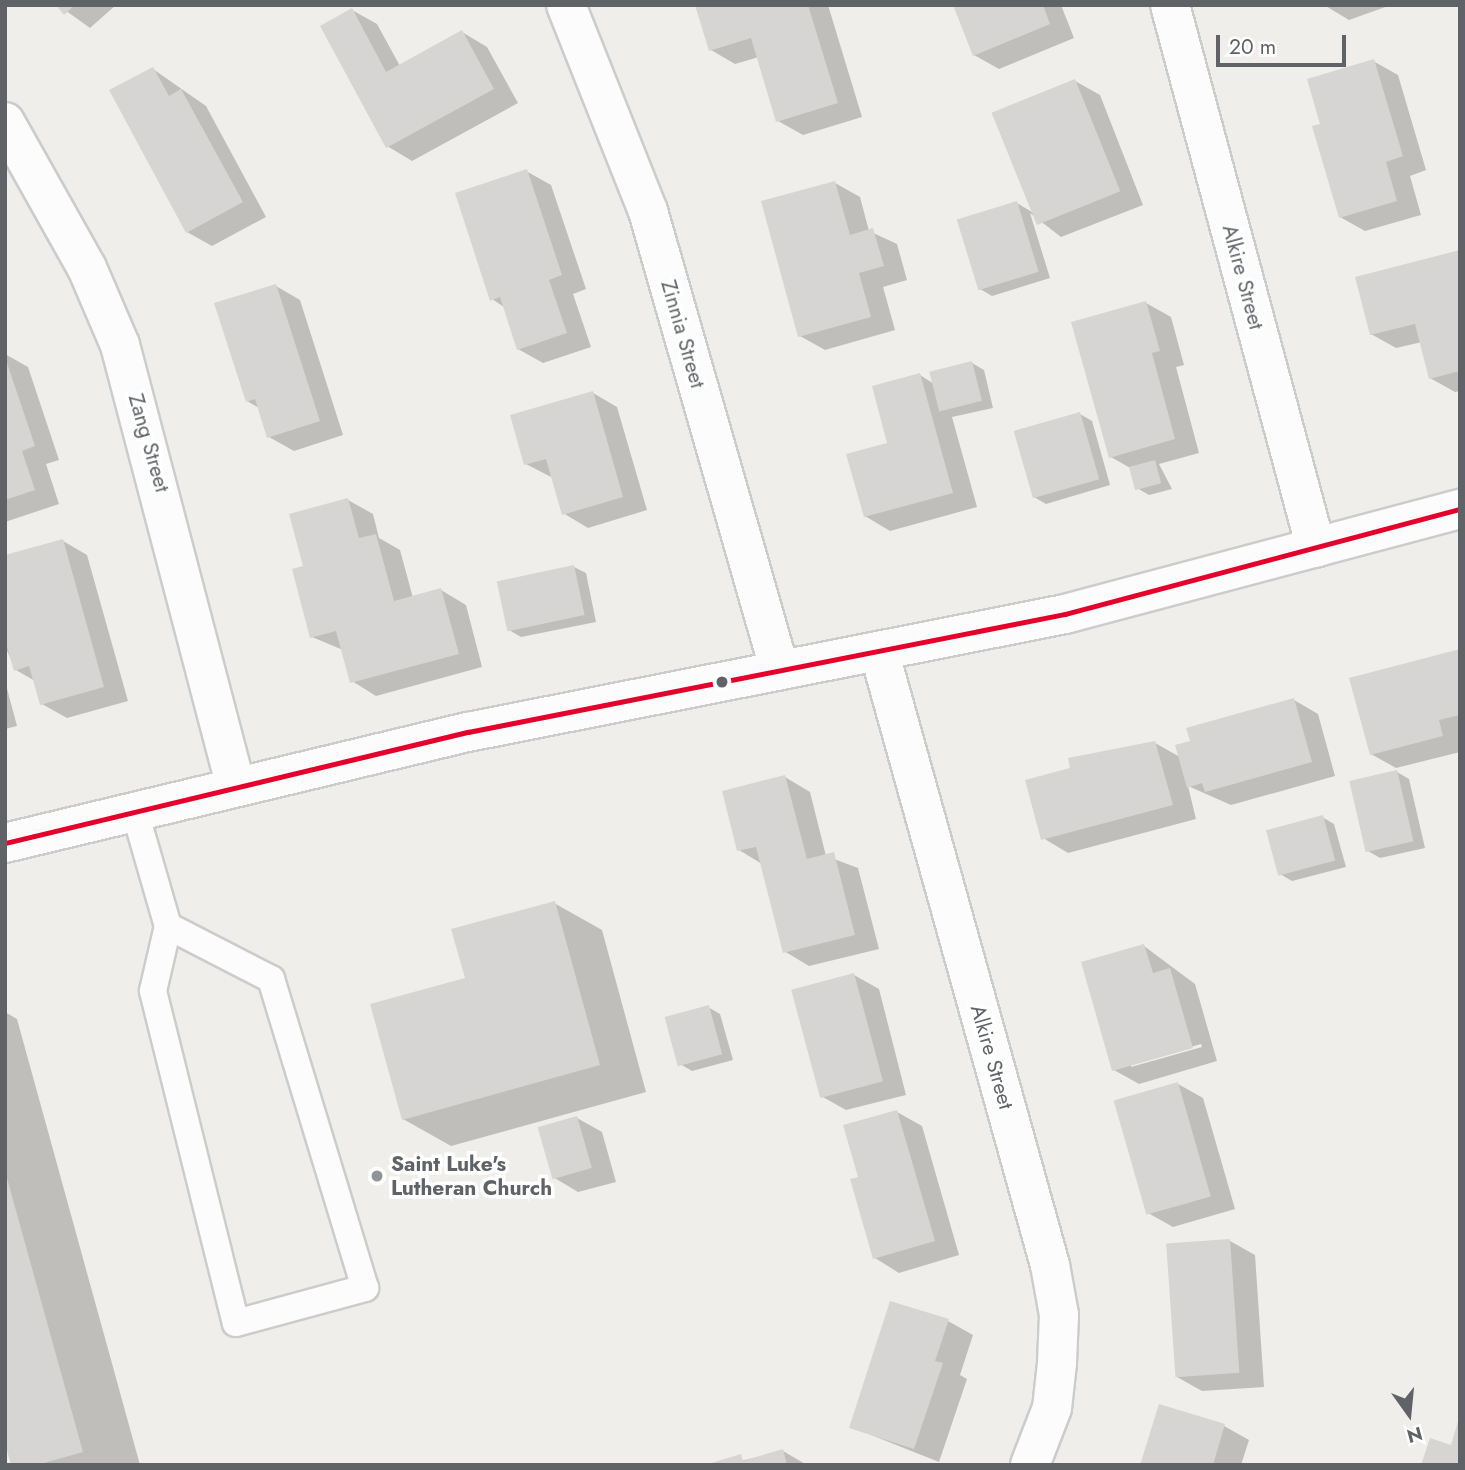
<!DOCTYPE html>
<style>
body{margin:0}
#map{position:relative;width:1465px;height:1470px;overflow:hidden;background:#efeeea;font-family:Jost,sans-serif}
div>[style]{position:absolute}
.shadow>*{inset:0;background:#0003}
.building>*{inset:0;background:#d6d5d3;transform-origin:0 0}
.roads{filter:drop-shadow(2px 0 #cbcccc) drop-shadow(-2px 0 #cbcccc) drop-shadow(0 2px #cbcccc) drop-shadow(0 -2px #cbcccc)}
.lane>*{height:26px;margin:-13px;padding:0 13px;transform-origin:13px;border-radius:13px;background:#fdfcfc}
.street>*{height:38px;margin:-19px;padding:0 19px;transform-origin:19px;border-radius:19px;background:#fdfcfc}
.secondary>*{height:38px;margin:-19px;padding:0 19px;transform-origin:19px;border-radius:19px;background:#fdfcfc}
.bus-1>*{height:5px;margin:-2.5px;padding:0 2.5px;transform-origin:2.5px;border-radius:2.5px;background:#e4002b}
.dots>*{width:19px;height:19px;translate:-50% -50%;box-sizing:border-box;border:4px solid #fff;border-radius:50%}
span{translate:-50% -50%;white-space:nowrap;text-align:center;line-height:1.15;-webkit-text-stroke:7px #fff;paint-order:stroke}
.street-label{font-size:21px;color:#5f6368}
.poi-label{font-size:21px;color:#5f6368;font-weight:700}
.left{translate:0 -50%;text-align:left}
.frame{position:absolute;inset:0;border:7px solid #5f6368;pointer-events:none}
.north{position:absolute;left:1374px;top:1379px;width:70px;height:70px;-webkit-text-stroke:5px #fff;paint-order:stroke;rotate:165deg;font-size:19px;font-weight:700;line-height:28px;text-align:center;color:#5f6368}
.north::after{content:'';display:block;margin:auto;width:24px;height:32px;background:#5f6368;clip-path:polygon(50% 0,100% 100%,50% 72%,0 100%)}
.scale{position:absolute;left:1216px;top:35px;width:130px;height:32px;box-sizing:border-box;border:4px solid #5f6368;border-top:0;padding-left:9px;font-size:21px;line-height:24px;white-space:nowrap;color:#5f6368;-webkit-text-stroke:5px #fff;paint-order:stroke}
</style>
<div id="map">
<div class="shadow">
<i style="clip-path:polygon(58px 5px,116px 5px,90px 28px)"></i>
<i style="clip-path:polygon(697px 5px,828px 5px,862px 117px,803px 135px,778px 121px,759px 57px,735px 64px,711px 50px)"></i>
<i style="clip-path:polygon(954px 5px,1061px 5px,1074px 38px,999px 69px,974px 55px)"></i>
<i style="clip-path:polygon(1324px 5px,1391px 5px,1349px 20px)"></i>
<i style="clip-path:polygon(352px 10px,377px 24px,400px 66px,462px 32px,487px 47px,518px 103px,412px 161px,387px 146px)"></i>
<i style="clip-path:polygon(1373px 61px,1398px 75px,1426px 170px,1410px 176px,1421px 215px,1365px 231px,1340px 217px,1322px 125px)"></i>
<i style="clip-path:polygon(153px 69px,206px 106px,266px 217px,212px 246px,187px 232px)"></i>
<i style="clip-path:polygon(1075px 81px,1100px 95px,1143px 205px,1061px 237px,1030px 213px,1050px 278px,992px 296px,980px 289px,1017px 203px,1032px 212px)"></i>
<i style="clip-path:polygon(526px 171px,551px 185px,586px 289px,573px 294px,591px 347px,543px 363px,518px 349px,504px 307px,492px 299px)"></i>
<i style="clip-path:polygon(835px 183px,860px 197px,869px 231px,897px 244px,907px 280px,883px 287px,895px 330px,825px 350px,800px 336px)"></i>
<i style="clip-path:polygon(1460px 252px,1460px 391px,1455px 392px,1430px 378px,1422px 342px,1396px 348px,1371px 334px)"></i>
<i style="clip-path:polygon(276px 286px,300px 300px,343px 435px,294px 451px,269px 437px,259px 408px,247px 401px)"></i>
<i style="clip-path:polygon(1146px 303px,1171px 317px,1184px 365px,1176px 367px,1199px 453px,1159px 464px,1172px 489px,1149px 495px,1137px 488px,1132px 469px,1111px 457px)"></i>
<i style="clip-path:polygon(5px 354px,28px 367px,59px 460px,46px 464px,59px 504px,5px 522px)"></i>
<i style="clip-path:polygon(972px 363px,984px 370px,993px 408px,952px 417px,977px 507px,890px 531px,865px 516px,920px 375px,934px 384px)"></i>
<i style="clip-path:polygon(593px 393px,617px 407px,647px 510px,588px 528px,563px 513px,553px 478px,526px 464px)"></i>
<i style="clip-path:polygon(1080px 414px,1092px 421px,1110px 485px,1046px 504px,1034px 497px)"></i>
<i style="clip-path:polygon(348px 500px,373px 514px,379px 538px,400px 550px,413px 598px,441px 590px,466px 605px,482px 667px,376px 696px,352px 681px,343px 650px,312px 637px,306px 567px)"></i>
<i style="clip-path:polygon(63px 541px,87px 555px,128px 701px,67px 718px,42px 704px,35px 681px,16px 670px,5px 646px,5px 592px)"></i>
<i style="clip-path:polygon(574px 567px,586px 573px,596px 622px,521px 637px,509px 630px)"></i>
<i style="clip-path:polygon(1460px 650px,1460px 752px,1396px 768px,1371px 754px)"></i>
<i style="clip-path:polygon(5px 681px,17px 726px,5px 729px)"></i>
<i style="clip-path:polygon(1294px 700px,1318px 714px,1335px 776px,1231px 805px,1188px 786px,1196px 819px,1068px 853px,1043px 838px,1155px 743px,1180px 757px)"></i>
<i style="clip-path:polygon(1397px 772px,1409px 779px,1425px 848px,1380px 858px,1368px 851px)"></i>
<i style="clip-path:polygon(785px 777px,810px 792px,826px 856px,858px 868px,879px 949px,809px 966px,784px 951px,762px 864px,739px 850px)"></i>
<i style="clip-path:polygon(1322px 817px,1334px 824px,1346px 867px,1292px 881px,1280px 874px)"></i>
<i style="clip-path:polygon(554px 903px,602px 930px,646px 1092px,451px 1146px,403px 1119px,467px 979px)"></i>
<i style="clip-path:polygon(evenodd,1144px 946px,1195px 984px,1217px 1061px,1139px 1084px,1114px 1070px,1144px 946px,1201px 1044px,1202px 1047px,1131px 1067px,1131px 1064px,1201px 1044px)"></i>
<i style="clip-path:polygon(854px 975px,879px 989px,906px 1095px,846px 1110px,821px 1096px)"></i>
<i style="clip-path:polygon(708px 1007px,720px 1014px,733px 1060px,692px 1071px,680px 1064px)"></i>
<i style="clip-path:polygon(5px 1012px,17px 1019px,140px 1465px,13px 1465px,5px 1436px)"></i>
<i style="clip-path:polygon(1178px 1084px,1203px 1098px,1235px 1209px,1173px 1227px,1148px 1213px)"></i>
<i style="clip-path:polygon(897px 1112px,922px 1126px,959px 1255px,899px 1273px,875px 1258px,860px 1178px)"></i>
<i style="clip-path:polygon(577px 1118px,602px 1132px,616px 1182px,578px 1192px,553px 1177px)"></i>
<i style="clip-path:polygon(1230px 1241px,1255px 1255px,1264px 1387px,1202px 1391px,1177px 1377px)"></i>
<i style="clip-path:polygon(948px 1321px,973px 1335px,960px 1375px,967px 1379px,939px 1462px,851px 1427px)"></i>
<i style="clip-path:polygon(1224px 1426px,1249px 1440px,1241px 1465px,1142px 1465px)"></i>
<i style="clip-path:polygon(783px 1451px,807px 1465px,723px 1465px)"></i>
</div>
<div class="building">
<i style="clip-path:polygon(56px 5px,75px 5px,64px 15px)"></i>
<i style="clip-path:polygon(695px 5px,808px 5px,838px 103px,776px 122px,751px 38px,709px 51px)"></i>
<i style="clip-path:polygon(953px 5px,1043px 5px,1050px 24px,973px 56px)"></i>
<i style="clip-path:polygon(352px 8px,386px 72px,462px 30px,494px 89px,386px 148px,320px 26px)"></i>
<i style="clip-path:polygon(1374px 59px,1403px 156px,1386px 162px,1397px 201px,1339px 218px,1312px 126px,1320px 124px,1307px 79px)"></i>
<i style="clip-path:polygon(153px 67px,169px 96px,181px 89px,243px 202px,186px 233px,109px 90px)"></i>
<i style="left:1075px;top:79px;width:121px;height:90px;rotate:68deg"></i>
<i style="clip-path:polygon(527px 169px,562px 275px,549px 280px,567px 333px,517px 350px,500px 297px,490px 301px,455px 193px)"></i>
<i style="clip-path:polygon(835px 181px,850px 235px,873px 228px,884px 266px,859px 273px,871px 317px,798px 337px,761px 201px)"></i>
<i style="left:1017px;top:201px;width:74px;height:63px;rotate:73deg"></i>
<i style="clip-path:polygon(1460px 250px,1460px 371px,1429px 379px,1415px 324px,1370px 335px,1355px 277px)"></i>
<i style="clip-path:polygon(276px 284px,320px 421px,267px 438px,255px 399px,246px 402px,214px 303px)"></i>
<i style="clip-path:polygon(1146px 301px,1160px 351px,1152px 353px,1175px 439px,1109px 458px,1071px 322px)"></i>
<i style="clip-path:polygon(5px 357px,35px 446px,22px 451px,35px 490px,5px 500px)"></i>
<i style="left:972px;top:361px;width:41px;height:44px;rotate:76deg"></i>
<i style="clip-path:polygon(920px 373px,953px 493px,864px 517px,846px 454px,887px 443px,872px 386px)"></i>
<i style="clip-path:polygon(593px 391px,623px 497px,562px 515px,546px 459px,524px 465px,510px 415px)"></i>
<i style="left:1080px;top:412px;width:70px;height:69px;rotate:74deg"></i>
<i style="left:1155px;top:460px;width:24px;height:27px;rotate:75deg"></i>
<i style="clip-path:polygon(348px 498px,359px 538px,376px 534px,394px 601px,441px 588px,459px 654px,350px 683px,336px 631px,310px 638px,292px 569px,303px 566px,289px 514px)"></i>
<i style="clip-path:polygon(63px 539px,104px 687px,40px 705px,29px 666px,14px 671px,5px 640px,5px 555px)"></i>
<i style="left:574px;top:565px;width:51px;height:79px;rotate:78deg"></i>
<i style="clip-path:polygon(1460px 649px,1460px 715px,1439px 720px,1443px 736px,1370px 755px,1349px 678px)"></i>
<i style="clip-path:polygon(1294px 698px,1312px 762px,1205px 792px,1202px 783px,1187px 788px,1175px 745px,1190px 741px,1186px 728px)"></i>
<i style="clip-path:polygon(1155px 741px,1173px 805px,1041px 840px,1025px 780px,1070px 768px,1068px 758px)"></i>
<i style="left:1397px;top:770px;width:73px;height:49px;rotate:77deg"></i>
<i style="clip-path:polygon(785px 775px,807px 859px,834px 852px,855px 935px,783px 953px,756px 847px,737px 851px,722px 791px)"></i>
<i style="left:1323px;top:815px;width:47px;height:59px;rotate:75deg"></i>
<i style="clip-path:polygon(555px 901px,600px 1065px,402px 1120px,370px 1004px,465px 978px,451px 929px)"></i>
<i style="clip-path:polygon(1144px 944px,1153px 973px,1170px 968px,1193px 1048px,1112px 1071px,1081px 962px)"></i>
<i style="left:854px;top:973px;width:112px;height:65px;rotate:75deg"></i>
<i style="left:709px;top:1005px;width:51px;height:46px;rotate:75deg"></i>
<i style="left:1178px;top:1082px;width:119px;height:67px;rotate:74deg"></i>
<i style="clip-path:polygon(897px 1110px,935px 1241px,873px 1259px,850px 1179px,858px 1177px,843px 1125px)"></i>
<i style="left:577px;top:1116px;width:54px;height:41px;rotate:74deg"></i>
<i style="clip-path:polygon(5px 1171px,83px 1452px,37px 1465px,11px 1465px,5px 1443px)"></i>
<i style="left:1230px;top:1239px;width:134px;height:64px;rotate:86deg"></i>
<i style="clip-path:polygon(890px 1301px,949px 1319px,935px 1361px,943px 1363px,914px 1449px,849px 1428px)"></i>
<i style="clip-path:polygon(1159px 1404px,1225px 1424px,1213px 1465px,1140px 1465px)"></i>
<i style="clip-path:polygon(1459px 1418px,1460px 1465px,1421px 1465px,1430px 1438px,1451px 1445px)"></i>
<i style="clip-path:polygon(783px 1449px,787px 1465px,705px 1465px,741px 1454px,743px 1461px)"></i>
</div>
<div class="roads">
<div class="lane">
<i style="left:135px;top:812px;width:119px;rotate:73.9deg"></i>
<i style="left:168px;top:926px;width:67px;rotate:103deg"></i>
<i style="left:153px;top:991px;width:342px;rotate:76deg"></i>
<i style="left:236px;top:1323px;width:134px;rotate:-15.2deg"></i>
<i style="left:365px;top:1288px;width:323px;rotate:-106.9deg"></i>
<i style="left:271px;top:979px;width:116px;rotate:-152.8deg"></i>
</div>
<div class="street">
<i style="left:566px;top:5px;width:222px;rotate:68.3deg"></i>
<i style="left:648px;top:211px;width:478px;rotate:74deg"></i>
<i style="left:1170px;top:5px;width:562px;rotate:74.95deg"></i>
<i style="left:5px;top:122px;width:167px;rotate:60.7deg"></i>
<i style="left:87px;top:268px;width:84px;rotate:66.8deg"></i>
<i style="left:120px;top:345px;width:457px;rotate:75.3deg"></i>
<i style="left:879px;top:651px;width:637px;rotate:74.44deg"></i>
<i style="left:1050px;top:1265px;width:51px;rotate:79.8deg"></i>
<i style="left:1059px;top:1315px;width:48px;rotate:92.4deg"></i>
<i style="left:1057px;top:1363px;width:45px;rotate:96.3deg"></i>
<i style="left:1052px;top:1408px;width:61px;rotate:111.1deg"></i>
</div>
<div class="secondary">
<i style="left:5px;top:843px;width:476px;rotate:-13.5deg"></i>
<i style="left:468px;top:732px;width:609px;rotate:-11.18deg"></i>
<i style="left:1065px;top:614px;width:409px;rotate:-14.9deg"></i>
</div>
</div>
<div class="bus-1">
<i style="left:5px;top:843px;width:476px;rotate:-13.5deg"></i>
<i style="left:468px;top:732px;width:609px;rotate:-11.18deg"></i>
<i style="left:1065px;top:614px;width:409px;rotate:-14.9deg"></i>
</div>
<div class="dots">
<i style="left:722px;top:682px;background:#5f6368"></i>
<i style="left:377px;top:1176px;background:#919496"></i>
</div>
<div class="street-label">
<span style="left:1243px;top:277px;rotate:75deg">Alkire Street</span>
<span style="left:683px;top:334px;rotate:74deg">Zinnia Street</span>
<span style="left:149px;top:443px;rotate:74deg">Zang Street</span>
<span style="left:992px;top:1057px;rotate:74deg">Alkire Street</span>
</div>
<div class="poi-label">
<span class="left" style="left:391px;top:1176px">Saint Luke's<br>Lutheran Church</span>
</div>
<div class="frame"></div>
<div class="north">N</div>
<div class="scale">20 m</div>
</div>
